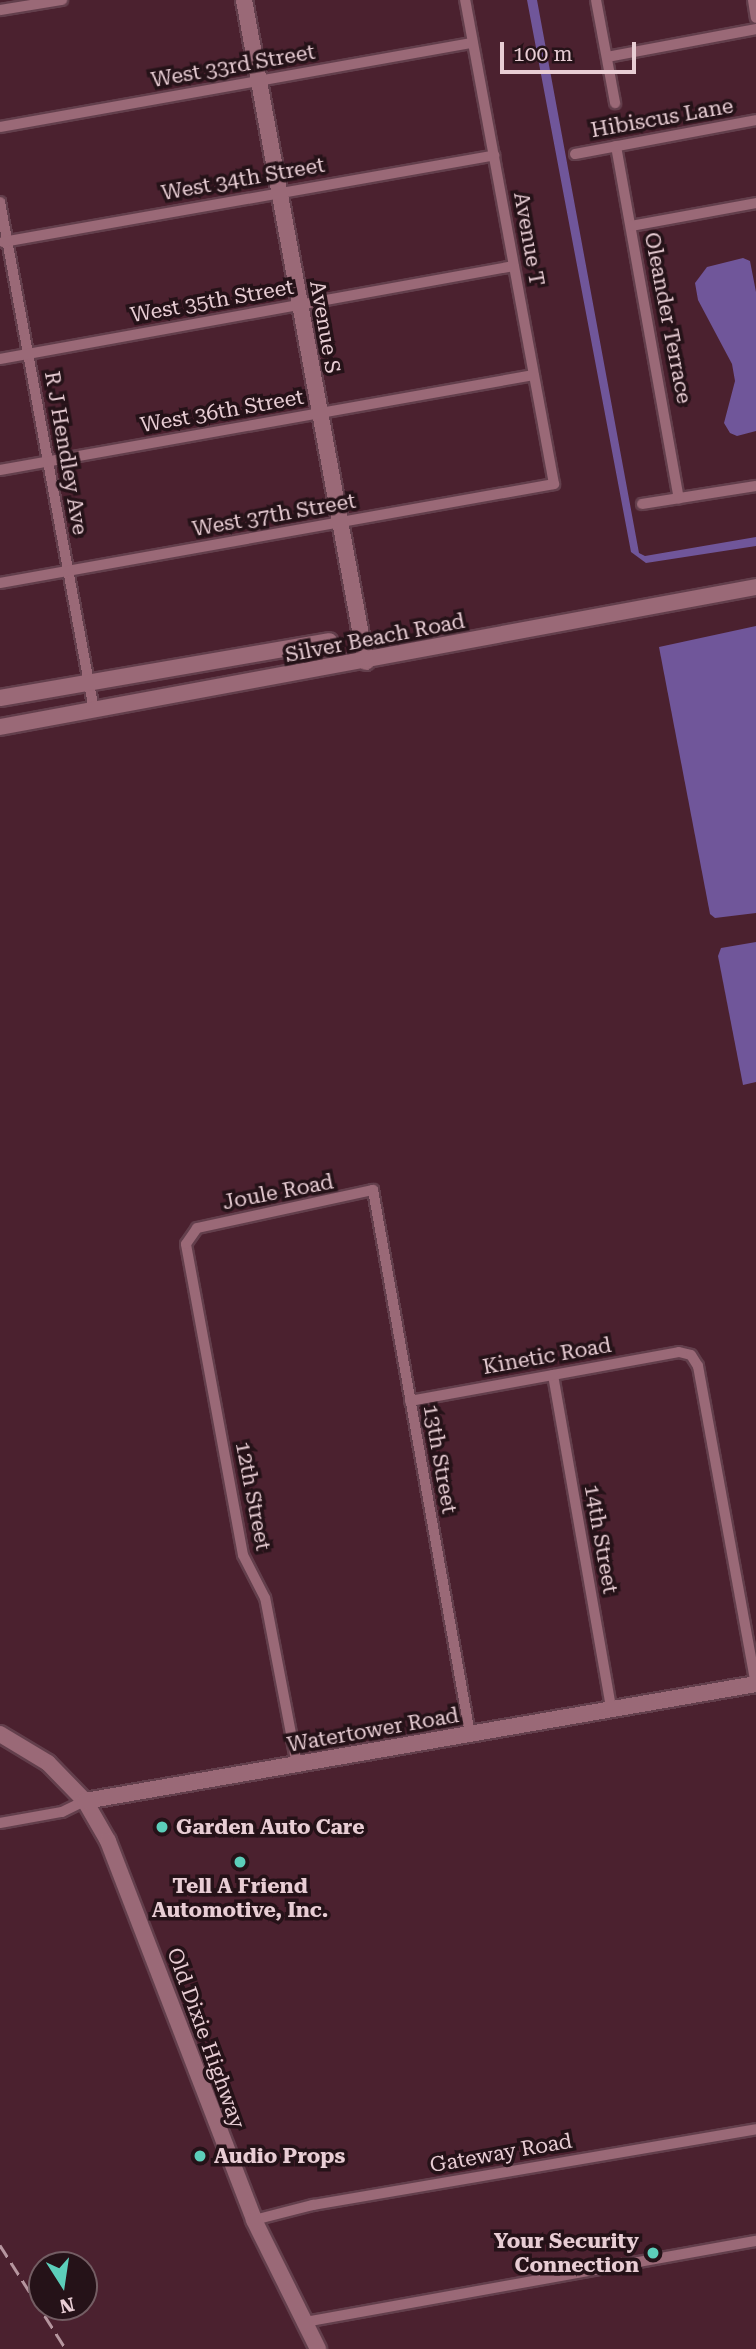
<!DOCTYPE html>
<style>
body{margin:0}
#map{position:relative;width:756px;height:2349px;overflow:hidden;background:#4b212f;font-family:"Roboto Serif",serif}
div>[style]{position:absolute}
.water>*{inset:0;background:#70569a}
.roads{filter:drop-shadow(2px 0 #633f4c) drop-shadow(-2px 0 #633f4c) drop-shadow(0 2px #633f4c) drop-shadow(0 -2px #633f4c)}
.street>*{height:10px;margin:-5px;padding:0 5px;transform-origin:5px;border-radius:5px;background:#9a6977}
.secondary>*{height:16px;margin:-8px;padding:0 8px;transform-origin:8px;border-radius:8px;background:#9a6977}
.rail>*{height:2.5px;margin-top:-1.25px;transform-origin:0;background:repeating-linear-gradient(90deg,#b6969f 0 14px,transparent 0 21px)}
.dots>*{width:19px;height:19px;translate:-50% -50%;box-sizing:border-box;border:4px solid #251218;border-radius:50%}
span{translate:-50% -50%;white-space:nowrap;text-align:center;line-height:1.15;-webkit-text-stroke:7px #251218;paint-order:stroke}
.street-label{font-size:21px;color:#e8cdd4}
.poi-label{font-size:21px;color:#e8cdd4;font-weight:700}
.left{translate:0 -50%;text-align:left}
.right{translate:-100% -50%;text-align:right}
.north{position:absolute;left:28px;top:2251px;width:70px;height:70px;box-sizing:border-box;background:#251218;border:2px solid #735d63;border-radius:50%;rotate:168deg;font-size:19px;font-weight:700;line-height:28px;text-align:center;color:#e8cdd4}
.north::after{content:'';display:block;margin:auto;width:24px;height:32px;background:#5cceba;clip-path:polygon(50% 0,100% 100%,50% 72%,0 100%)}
.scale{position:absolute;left:500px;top:42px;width:136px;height:32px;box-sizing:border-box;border:4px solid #e8cdd4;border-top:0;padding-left:9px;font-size:21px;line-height:24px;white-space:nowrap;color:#e8cdd4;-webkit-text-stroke:5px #251218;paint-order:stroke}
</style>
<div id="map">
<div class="water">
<i style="clip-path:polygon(527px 0,537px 0,639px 553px,645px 556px,756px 537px,756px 546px,646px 563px,631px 552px)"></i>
<i style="clip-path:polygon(743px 258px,750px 261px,756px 292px,756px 431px,737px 436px,730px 433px,724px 423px,735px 381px,732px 364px,698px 300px,695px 283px,707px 267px)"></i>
<i style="clip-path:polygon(756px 626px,756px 913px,715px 918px,710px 914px,659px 647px)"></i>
<i style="clip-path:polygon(756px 942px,756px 1082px,743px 1085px,718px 956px,721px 948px)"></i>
</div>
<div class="roads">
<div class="street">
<i style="left:596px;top:0;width:105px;rotate:79.5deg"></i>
<i style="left:753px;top:0;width:18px;rotate:81deg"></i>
<i style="left:0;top:10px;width:63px;rotate:-9.2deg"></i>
<i style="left:607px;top:57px;width:152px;rotate:-10.6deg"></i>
<i style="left:0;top:127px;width:480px;rotate:-10.1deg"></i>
<i style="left:616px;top:146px;width:358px;rotate:79.9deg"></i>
<i style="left:575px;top:154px;width:184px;rotate:-10.6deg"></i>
<i style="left:0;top:202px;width:517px;rotate:79.52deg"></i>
<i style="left:631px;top:226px;width:127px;rotate:-10.4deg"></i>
<i style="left:3px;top:242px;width:499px;rotate:-10deg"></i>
<i style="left:0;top:359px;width:522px;rotate:-10.26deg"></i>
<i style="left:0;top:470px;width:542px;rotate:-10.09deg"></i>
<i style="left:642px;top:504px;width:115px;rotate:-9deg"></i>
<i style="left:0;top:583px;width:563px;rotate:-10.13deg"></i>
<i style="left:554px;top:484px;width:492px;rotate:-100.4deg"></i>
<i style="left:553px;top:1375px;width:339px;rotate:80.1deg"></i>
<i style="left:410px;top:1401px;width:273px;rotate:-10.3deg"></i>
<i style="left:679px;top:1352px;width:12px;rotate:14deg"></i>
<i style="left:691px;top:1355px;width:13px;rotate:58deg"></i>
<i style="left:698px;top:1366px;width:323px;rotate:79.7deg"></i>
<i style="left:297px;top:1765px;width:170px;rotate:-100.8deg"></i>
<i style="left:265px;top:1598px;width:48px;rotate:-117.1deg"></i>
<i style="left:243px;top:1555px;width:316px;rotate:-100.4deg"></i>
<i style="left:186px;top:1244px;width:19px;rotate:-55deg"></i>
<i style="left:197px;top:1228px;width:180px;rotate:-12.2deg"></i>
<i style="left:373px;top:1190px;width:553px;rotate:79.89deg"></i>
<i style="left:0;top:1823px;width:63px;rotate:-10.1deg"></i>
<i style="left:62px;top:1812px;width:25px;rotate:-26deg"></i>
<i style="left:254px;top:2220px;width:61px;rotate:-14.3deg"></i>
<i style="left:313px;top:2205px;width:449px;rotate:-9.7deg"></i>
<i style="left:305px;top:2322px;width:458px;rotate:-10.2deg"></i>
</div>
<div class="secondary">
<i style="left:244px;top:0;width:673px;rotate:79.56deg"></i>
<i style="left:0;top:698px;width:334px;rotate:-9.8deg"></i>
<i style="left:0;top:727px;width:769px;rotate:-10.49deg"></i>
<i style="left:0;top:1734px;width:56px;rotate:31.1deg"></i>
<i style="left:48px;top:1763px;width:53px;rotate:45.8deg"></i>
<i style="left:85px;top:1801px;width:46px;rotate:60.1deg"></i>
<i style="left:108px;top:1841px;width:406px;rotate:68.9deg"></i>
<i style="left:254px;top:2220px;width:144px;rotate:63.6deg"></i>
<i style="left:85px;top:1801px;width:681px;rotate:-9.89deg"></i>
</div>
</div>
<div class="rail">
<i style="left:0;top:2245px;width:123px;rotate:57.6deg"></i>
</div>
<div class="dots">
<i style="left:162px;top:1827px;background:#5cceba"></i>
<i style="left:240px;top:1862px;background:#5cceba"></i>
<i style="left:200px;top:2156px;background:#5cceba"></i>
<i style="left:653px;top:2253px;background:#5cceba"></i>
</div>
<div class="street-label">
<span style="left:233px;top:66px;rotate:-10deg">West 33rd Street</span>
<span style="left:662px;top:118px;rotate:-10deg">Hibiscus Lane</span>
<span style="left:243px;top:179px;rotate:-10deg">West 34th Street</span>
<span style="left:529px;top:239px;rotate:80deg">Avenue T</span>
<span style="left:212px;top:301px;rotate:-10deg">West 35th Street</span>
<span style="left:668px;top:318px;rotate:79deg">Oleander Terrace</span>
<span style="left:325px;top:327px;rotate:80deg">Avenue S</span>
<span style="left:222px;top:411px;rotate:-10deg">West 36th Street</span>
<span style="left:66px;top:453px;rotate:80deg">R J Hendley Ave</span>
<span style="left:274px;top:515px;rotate:-10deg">West 37th Street</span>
<span style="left:375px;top:638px;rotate:-11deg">Silver Beach Road</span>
<span style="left:278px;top:1192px;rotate:-11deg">Joule Road</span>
<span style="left:547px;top:1356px;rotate:-10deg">Kinetic Road</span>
<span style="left:440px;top:1459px;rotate:80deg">13th Street</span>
<span style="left:253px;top:1496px;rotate:79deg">12th Street</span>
<span style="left:601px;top:1539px;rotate:80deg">14th Street</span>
<span style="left:373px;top:1730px;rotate:-10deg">Watertower Road</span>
<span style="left:206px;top:2038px;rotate:70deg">Old Dixie Highway</span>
<span style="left:501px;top:2153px;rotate:-10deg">Gateway Road</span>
</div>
<div class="poi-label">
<span class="left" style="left:176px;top:1827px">Garden Auto Care</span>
<span style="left:240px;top:1898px">Tell A Friend<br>Automotive, Inc.</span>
<span class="left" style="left:214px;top:2156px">Audio Props</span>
<span class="right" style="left:639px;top:2253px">Your Security<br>Connection</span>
</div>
<div class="north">N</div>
<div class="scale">100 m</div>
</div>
